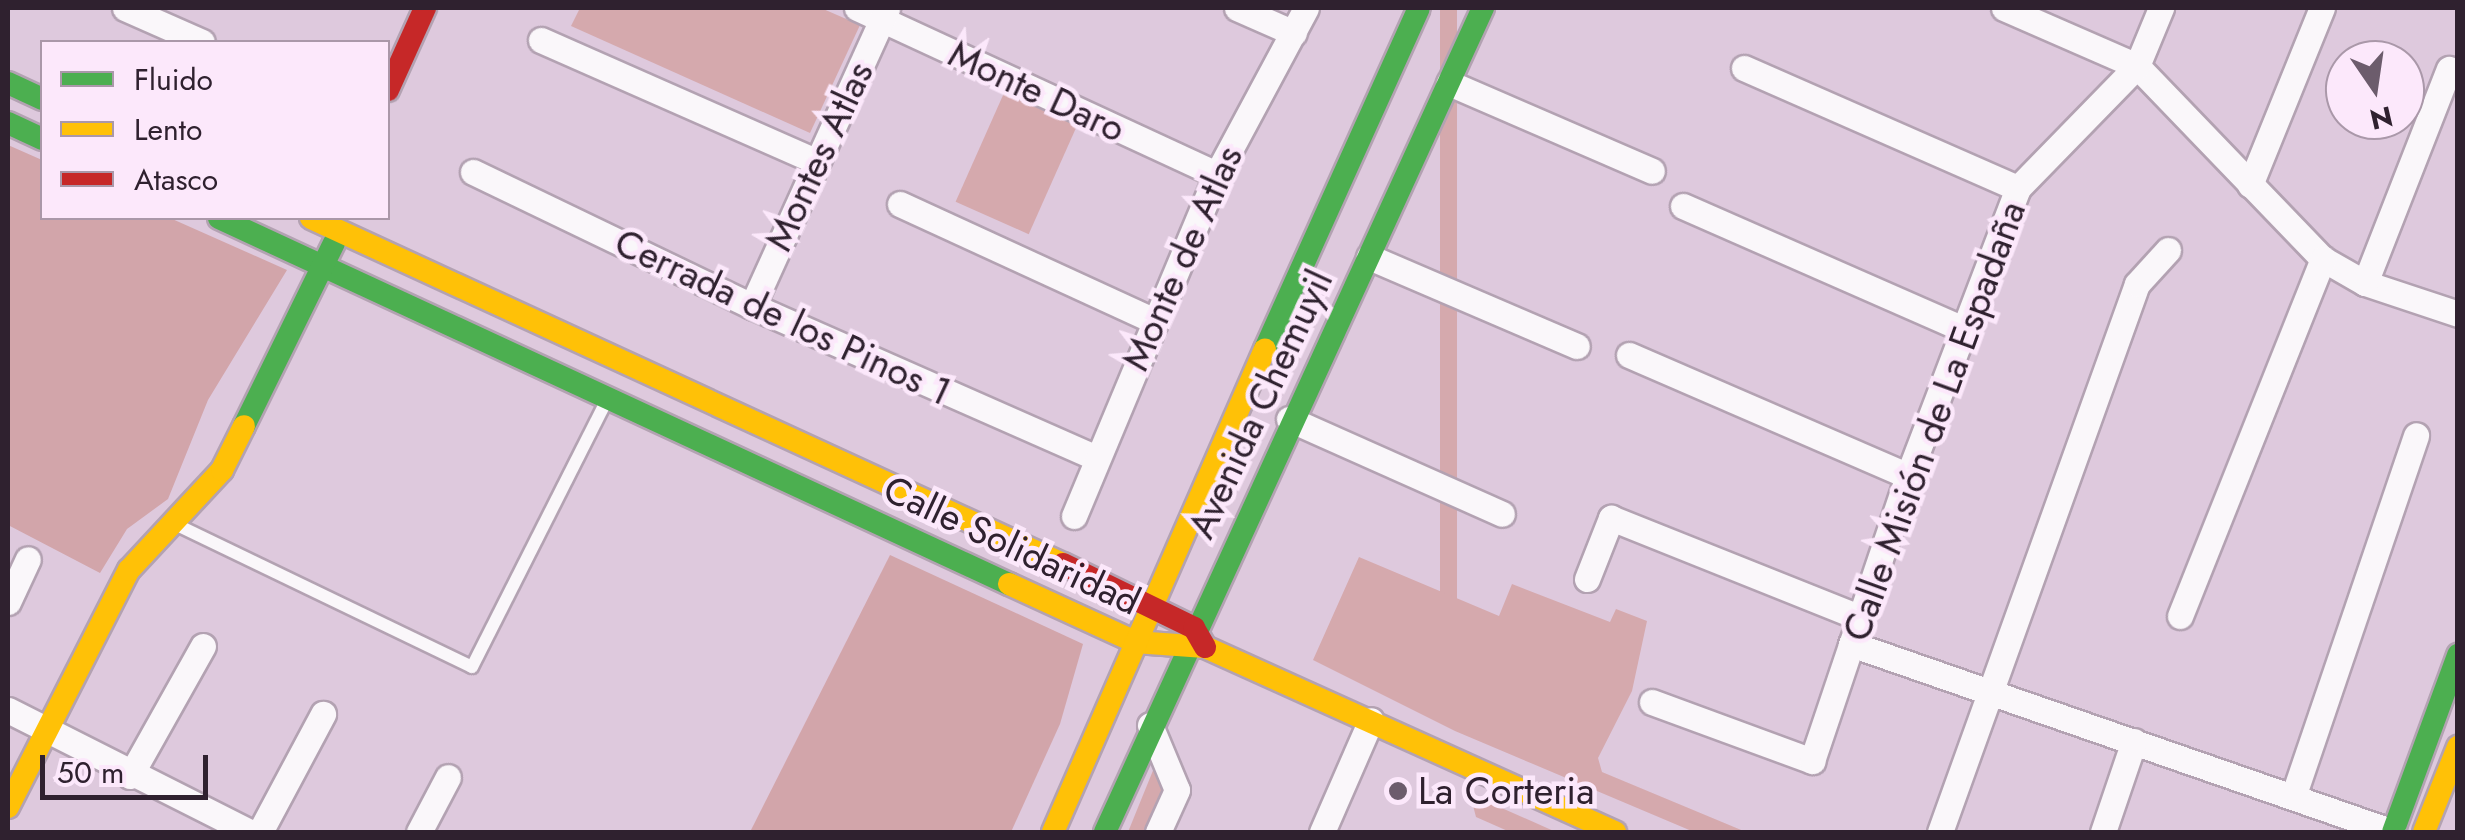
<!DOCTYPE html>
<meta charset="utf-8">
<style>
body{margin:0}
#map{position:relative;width:2465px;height:840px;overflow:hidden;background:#dec9dd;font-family:Jost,sans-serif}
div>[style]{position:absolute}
.green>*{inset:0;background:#d5a9ad;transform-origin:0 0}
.forest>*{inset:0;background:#d2a5aa}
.roads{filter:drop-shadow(2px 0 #b3a2b2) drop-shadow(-2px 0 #b3a2b2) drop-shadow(0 2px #b3a2b2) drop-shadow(0 -2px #b3a2b2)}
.lane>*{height:12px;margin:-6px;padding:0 6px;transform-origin:6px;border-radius:6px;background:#faf7fa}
.street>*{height:25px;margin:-12.5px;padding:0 12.5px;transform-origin:12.5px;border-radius:12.5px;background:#faf7fa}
.fast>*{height:22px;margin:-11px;padding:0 11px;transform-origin:11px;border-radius:11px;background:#4caf50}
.slow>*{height:22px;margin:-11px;padding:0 11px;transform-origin:11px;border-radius:11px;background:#ffc107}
.jam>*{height:22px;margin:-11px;padding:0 11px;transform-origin:11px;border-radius:11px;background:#c62828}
.dots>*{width:28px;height:28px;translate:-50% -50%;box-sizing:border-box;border:5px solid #fce8fb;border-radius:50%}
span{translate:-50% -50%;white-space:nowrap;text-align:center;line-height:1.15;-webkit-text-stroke:9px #fce8fb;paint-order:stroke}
.street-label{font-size:38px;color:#2f212f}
.poi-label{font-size:38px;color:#2f212f}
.left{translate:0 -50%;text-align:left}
.frame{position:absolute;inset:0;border:10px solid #2f212f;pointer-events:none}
.legend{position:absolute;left:40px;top:40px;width:350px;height:180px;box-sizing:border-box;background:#fce8fb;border:2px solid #aa98a9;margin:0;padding:12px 18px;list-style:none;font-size:30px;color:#2f212f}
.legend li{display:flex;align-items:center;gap:20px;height:50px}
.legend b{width:50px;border:2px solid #aa98a9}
.north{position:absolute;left:2325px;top:40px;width:100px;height:100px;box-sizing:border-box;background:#fce8fb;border:2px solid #aa98a9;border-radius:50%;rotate:167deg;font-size:28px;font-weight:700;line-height:40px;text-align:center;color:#2f212f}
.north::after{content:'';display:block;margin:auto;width:35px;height:45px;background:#6c5c6c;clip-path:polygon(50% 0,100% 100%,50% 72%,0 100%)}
.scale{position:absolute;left:40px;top:755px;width:168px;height:45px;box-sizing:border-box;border:5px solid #2f212f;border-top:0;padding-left:12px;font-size:30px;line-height:35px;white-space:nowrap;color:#2f212f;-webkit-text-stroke:8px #fce8fb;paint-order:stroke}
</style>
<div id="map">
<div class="green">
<i style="clip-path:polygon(580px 8px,821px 8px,860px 25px,810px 133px,571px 26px)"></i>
<i style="left:1440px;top:8px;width:17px;height:648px"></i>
<i style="left:1004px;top:93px;width:80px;height:119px;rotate:24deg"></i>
<i style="clip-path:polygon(1359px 557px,1499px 616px,1512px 584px,1610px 622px,1616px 609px,1647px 621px,1632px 691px,1598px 758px,1602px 772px,1746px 832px,1694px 832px,1455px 731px,1313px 660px)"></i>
<i style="clip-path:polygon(1154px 768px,1164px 795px,1148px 832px,1128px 832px)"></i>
<i style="clip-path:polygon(1470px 794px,1556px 832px,1510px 832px,1476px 817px)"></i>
</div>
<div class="forest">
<i style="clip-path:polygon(8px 145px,42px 160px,42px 218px,170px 218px,287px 270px,208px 400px,168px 499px,127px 529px,100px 573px,8px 525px)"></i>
<i style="clip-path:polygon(890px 555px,1083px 644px,1060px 724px,1011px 832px,750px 832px)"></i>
</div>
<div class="roads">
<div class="lane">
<i style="left:177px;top:525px;width:327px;rotate:25.7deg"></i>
<i style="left:472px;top:667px;width:299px;rotate:-63.2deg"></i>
</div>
<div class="street">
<i style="left:125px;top:8px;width:84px;rotate:23.8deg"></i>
<i style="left:857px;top:8px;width:396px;rotate:24.8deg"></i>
<i style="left:1237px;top:8px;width:62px;rotate:23.7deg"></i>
<i style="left:2004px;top:8px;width:145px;rotate:23.6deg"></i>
<i style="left:2137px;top:66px;width:268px;rotate:46.1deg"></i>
<i style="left:2323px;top:259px;width:48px;rotate:29.7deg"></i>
<i style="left:2365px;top:283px;width:98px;rotate:18.4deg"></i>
<i style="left:541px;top:40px;width:297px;rotate:23.8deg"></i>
<i style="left:1744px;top:68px;width:299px;rotate:23.7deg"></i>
<i style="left:1449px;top:83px;width:221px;rotate:23.4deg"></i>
<i style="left:473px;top:172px;width:310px;rotate:25.7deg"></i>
<i style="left:752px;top:306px;width:375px;rotate:23.8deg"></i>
<i style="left:2250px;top:185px;width:191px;rotate:-67.9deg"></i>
<i style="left:900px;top:204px;width:277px;rotate:24.7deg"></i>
<i style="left:1683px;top:206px;width:304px;rotate:23.7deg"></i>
<i style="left:1369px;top:257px;width:226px;rotate:23.2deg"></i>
<i style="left:2365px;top:283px;width:230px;rotate:-68.6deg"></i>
<i style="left:752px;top:306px;width:327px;rotate:-65.6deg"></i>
<i style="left:1629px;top:355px;width:304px;rotate:23.4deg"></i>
<i style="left:1289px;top:419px;width:233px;rotate:24deg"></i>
<i style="left:1074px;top:516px;width:371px;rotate:-67.3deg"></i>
<i style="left:1217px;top:174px;width:188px;rotate:-61.8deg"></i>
<i style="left:1587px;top:579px;width:66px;rotate:-68.5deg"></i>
<i style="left:1611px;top:518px;width:267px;rotate:21.8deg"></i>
<i style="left:8px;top:602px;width:47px;rotate:-65.1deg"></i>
<i style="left:2180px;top:616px;width:385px;rotate:-68.2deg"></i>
<i style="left:1851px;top:644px;width:574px;rotate:19.13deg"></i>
<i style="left:1652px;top:702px;width:171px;rotate:20.2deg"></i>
<i style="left:1812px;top:761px;width:301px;rotate:-71.4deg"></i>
<i style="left:1908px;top:476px;width:308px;rotate:-69.1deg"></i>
<i style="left:2018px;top:188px;width:170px;rotate:-45.7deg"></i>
<i style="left:2137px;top:66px;width:63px;rotate:-67.5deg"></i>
<i style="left:8px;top:710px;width:271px;rotate:26.8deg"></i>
<i style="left:1150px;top:725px;width:70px;rotate:67.4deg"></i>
<i style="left:1177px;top:790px;width:46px;rotate:114.3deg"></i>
<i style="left:130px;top:776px;width:149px;rotate:-60.7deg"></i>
<i style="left:2293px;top:797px;width:382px;rotate:-71.2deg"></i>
<i style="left:260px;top:832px;width:134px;rotate:-61.9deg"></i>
<i style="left:419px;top:832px;width:62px;rotate:-62.2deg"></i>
<i style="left:1322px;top:832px;width:122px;rotate:-66.4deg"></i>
<i style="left:1940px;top:832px;width:582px;rotate:-70.23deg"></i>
<i style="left:2137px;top:284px;width:46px;rotate:-47.6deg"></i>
<i style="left:2103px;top:832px;width:96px;rotate:-71.2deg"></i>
</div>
<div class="fast">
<i style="left:8px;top:83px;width:38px;rotate:25deg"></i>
<i style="left:8px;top:123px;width:38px;rotate:25deg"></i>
<i style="left:219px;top:218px;width:871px;rotate:24.86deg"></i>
<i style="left:1265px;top:349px;width:374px;rotate:-65.7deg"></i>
<i style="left:244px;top:426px;width:204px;rotate:-63.8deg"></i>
<i style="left:1105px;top:832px;width:907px;rotate:-65.36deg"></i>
<i style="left:2393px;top:832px;width:189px;rotate:-69.8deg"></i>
</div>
<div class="slow">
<i style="left:311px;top:218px;width:828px;rotate:24.71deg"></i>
<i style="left:1009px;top:584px;width:139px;rotate:24.7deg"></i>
<i style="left:1135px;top:642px;width:70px;rotate:4.1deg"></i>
<i style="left:1205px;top:647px;width:450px;rotate:24.3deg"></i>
<i style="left:8px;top:807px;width:266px;rotate:-63deg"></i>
<i style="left:129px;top:570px;width:137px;rotate:-47.1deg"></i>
<i style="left:222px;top:470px;width:49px;rotate:-63.4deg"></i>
<i style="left:1053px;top:832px;width:527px;rotate:-66.3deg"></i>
<i style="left:2424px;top:832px;width:92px;rotate:-68.2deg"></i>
</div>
<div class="jam">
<i style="left:388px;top:90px;width:90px;rotate:-65.7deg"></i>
<i style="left:1063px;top:564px;width:146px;rotate:26deg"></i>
<i style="left:1194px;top:628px;width:22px;rotate:60deg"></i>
</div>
</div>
<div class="dots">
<i style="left:1398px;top:791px;background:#6c5c6c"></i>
</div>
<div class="street-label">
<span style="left:1037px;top:91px;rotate:25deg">Monte Daro</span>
<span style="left:819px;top:156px;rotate:-65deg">Montes Atlas</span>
<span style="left:1182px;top:258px;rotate:-66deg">Monte de Atlas</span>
<span style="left:783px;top:317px;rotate:25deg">Cerrada de los Pinos 1</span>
<span style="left:1260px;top:404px;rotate:-65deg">Avenida Chemuyil</span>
<span style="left:1934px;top:421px;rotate:-70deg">Calle Misión de La Espadaña</span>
<span style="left:1012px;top:545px;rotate:25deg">Calle Solidaridad</span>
</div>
<div class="poi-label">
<span class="left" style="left:1418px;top:791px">La Corteria</span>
</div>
<div class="frame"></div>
<ul class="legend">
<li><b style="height:12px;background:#4caf50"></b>Fluido</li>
<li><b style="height:12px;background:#ffc107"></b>Lento</li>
<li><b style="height:12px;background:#c62828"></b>Atasco</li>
</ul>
<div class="north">N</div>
<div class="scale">50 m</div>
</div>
